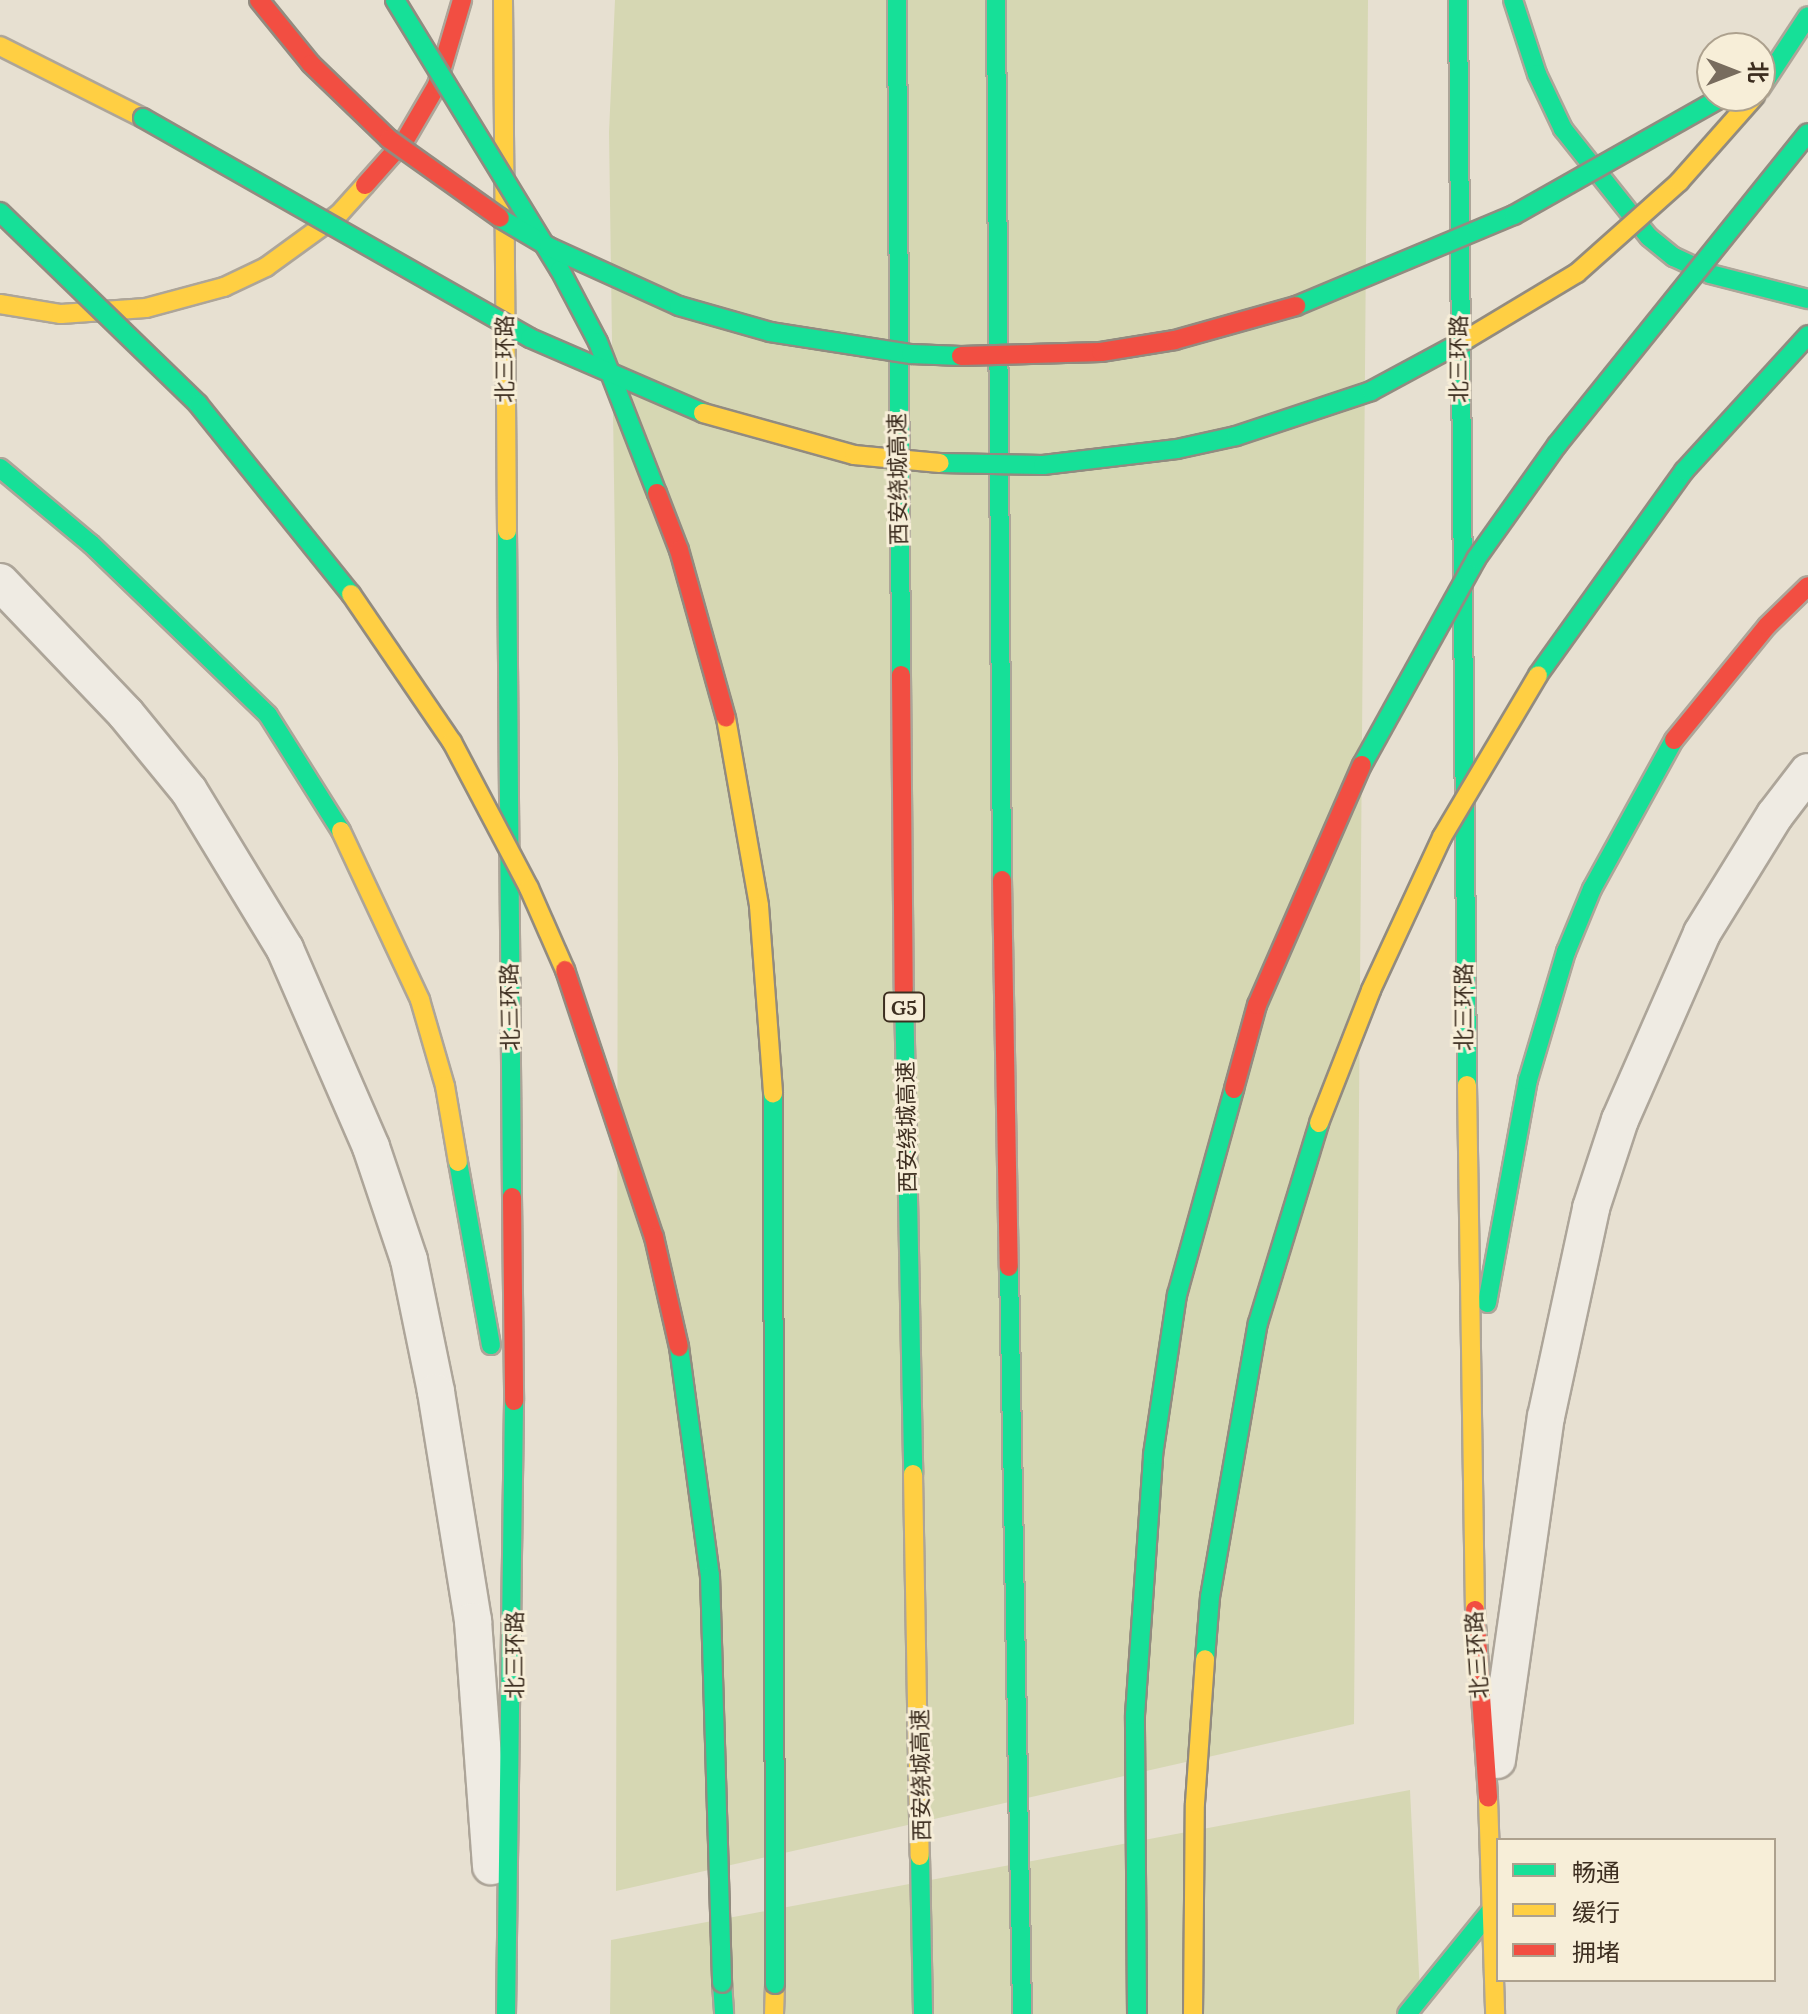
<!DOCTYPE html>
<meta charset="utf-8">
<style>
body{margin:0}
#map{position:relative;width:1808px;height:2014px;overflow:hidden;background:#e7e0d1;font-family:Lora,"Noto Sans SC",serif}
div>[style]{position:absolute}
.green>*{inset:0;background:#d6d7b3}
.roads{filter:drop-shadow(2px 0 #ada599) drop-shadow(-2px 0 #ada599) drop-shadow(0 2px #ada599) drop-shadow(0 -2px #ada599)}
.street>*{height:36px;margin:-18px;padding:0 18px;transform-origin:18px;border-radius:18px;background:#efebe3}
.fast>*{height:18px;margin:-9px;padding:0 9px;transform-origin:9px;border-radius:9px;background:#16e098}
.slow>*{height:18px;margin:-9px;padding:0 9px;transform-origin:9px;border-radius:9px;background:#ffcf43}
.jam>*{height:18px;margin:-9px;padding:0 9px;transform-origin:9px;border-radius:9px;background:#f24e42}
.bridges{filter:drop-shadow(2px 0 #928b80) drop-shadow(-2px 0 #928b80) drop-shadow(0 2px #928b80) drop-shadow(0 -2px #928b80)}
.fast-bridge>*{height:18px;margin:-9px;padding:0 9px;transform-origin:9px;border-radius:9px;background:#16e098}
.slow-bridge>*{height:18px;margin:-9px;padding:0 9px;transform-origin:9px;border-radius:9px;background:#ffcf43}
.jam-bridge>*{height:18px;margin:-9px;padding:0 9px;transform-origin:9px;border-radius:9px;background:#f24e42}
span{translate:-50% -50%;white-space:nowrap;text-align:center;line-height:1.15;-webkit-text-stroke:6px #f7eed8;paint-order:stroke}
.shield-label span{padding:2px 6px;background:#f7eed8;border:2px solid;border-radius:6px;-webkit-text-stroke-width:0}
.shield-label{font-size:20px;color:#3d2e20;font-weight:700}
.street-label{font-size:22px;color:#3d2e20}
.legend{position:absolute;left:1496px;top:1838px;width:280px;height:144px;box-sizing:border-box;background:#f7eed8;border:2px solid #ada18e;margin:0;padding:10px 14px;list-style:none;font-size:24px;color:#3d2e20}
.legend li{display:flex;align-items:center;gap:16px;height:40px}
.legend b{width:40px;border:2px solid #ada18e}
.north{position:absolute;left:1696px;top:32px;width:80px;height:80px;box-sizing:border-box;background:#f7eed8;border:2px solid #ada18e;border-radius:50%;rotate:90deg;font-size:22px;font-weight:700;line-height:32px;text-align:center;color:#3d2e20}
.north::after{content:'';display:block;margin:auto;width:28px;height:36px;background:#786c5e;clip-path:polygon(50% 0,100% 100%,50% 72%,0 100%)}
</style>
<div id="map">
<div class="green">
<i style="clip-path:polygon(615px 0,1368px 0,1354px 1724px,616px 1891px,618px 759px,609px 132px)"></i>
<i style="clip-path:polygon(1410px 1790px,1421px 2014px,610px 2014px,611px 1940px)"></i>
</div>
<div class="roads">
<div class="street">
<i style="left:0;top:582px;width:182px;rotate:46.3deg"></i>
<i style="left:126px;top:714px;width:99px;rotate:50.7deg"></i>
<i style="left:189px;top:791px;width:185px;rotate:58.7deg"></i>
<i style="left:285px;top:949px;width:216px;rotate:66.5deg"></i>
<i style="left:371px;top:1147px;width:119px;rotate:71.4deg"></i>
<i style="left:409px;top:1260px;width:135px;rotate:78.4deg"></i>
<i style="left:436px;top:1392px;width:232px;rotate:80.8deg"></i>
<i style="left:473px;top:1621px;width:246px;rotate:85.8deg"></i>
<i style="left:1497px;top:1760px;width:346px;rotate:-81.9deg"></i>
<i style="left:1546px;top:1417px;width:214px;rotate:-77.8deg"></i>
<i style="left:1591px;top:1208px;width:93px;rotate:-71.8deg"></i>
<i style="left:1620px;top:1120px;width:204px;rotate:-66.3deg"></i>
<i style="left:1702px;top:933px;width:139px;rotate:-58.3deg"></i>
<i style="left:1775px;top:815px;width:54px;rotate:-52.5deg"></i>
</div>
<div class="fast">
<i style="left:897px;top:0;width:675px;rotate:89.66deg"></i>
<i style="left:996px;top:0;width:880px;rotate:89.61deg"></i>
<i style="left:1458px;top:0;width:1085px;rotate:89.52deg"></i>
<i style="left:1513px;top:0;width:78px;rotate:72deg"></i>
<i style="left:1537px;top:74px;width:61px;rotate:64.7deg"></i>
<i style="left:1563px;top:129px;width:138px;rotate:51.5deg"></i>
<i style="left:1649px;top:237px;width:32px;rotate:39deg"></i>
<i style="left:1674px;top:257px;width:40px;rotate:25deg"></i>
<i style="left:1710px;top:274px;width:101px;rotate:14.3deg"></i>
<i style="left:1760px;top:89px;width:87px;rotate:-56.7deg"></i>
<i style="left:0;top:468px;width:119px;rotate:39.9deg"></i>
<i style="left:91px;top:544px;width:246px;rotate:44deg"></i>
<i style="left:268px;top:715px;width:137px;rotate:57.8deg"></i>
<i style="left:507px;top:531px;width:666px;rotate:89.57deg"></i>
<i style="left:904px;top:990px;width:484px;rotate:88.9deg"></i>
<i style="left:458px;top:1162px;width:186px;rotate:79.8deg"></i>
<i style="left:1009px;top:1267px;width:747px;rotate:89deg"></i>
<i style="left:1487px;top:1303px;width:227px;rotate:-79.6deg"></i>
<i style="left:1528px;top:1080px;width:134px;rotate:-73.5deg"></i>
<i style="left:1566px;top:952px;width:68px;rotate:-67.6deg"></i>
<i style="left:1592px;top:889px;width:170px;rotate:-61.2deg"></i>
<i style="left:920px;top:1856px;width:158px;rotate:88.9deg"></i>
<i style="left:722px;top:1983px;width:31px;rotate:86deg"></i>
<i style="left:506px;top:2014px;width:613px;rotate:-89.25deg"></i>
<i style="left:1407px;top:2014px;width:135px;rotate:-51deg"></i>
</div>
<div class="slow">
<i style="left:503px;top:0;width:531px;rotate:89.57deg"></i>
<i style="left:0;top:46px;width:160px;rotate:26.7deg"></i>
<i style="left:0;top:304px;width:62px;rotate:9.3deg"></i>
<i style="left:61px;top:314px;width:85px;rotate:-4deg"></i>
<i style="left:146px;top:308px;width:81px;rotate:-15.1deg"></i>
<i style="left:224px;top:287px;width:47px;rotate:-25.5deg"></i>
<i style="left:266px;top:267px;width:90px;rotate:-36deg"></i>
<i style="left:339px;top:214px;width:39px;rotate:-48deg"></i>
<i style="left:341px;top:831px;width:187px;rotate:64.9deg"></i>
<i style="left:420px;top:1000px;width:90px;rotate:73.8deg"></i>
<i style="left:445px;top:1086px;width:77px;rotate:80.3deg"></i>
<i style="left:1467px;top:1085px;width:525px;rotate:89.13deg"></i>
<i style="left:913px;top:1474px;width:382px;rotate:89deg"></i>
<i style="left:1488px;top:1798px;width:216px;rotate:88.1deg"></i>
<i style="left:774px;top:2014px;width:30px;rotate:-88deg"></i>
</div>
<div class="jam">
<i style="left:365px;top:185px;width:60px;rotate:-48.4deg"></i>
<i style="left:405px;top:140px;width:64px;rotate:-59.8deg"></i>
<i style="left:437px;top:85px;width:89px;rotate:-73.6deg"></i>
<i style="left:901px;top:675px;width:315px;rotate:89.5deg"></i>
<i style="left:1674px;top:740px;width:147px;rotate:-50.8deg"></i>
<i style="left:1767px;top:626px;width:57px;rotate:-44.3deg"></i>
<i style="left:1002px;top:880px;width:387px;rotate:89deg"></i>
<i style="left:512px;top:1197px;width:204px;rotate:89.4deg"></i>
<i style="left:1475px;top:1610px;width:188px;rotate:86deg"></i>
</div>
</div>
<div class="bridges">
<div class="fast-bridge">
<i style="left:395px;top:0;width:316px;rotate:58.6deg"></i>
<i style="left:560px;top:270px;width:81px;rotate:62.2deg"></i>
<i style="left:598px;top:342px;width:162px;rotate:68.7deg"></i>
<i style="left:143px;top:118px;width:445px;rotate:29.6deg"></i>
<i style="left:530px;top:338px;width:189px;rotate:23.4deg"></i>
<i style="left:0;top:212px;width:276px;rotate:44.1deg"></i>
<i style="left:198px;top:404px;width:244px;rotate:51.2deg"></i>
<i style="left:500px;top:218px;width:57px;rotate:30.6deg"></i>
<i style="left:549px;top:247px;width:143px;rotate:24.4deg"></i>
<i style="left:679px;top:306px;width:95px;rotate:15.9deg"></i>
<i style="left:770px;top:332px;width:143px;rotate:8.9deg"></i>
<i style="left:911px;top:354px;width:50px;rotate:2.3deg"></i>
<i style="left:1296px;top:306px;width:236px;rotate:-22.7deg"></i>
<i style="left:1514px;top:215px;width:241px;rotate:-29.5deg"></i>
<i style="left:940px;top:463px;width:103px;rotate:1.1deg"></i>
<i style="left:1043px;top:465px;width:135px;rotate:-6.8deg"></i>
<i style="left:1177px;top:449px;width:60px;rotate:-12.4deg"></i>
<i style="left:1236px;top:436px;width:142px;rotate:-18.4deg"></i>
<i style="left:1371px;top:391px;width:109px;rotate:-28.4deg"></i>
<i style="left:1538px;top:675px;width:251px;rotate:-54.4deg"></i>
<i style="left:1684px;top:471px;width:184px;rotate:-47.6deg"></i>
<i style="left:1362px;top:765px;width:235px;rotate:-61deg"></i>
<i style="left:1476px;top:559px;width:140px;rotate:-54.6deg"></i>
<i style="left:1557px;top:445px;width:400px;rotate:-51.2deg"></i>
<i style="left:773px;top:1093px;width:891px;rotate:89.87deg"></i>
<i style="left:679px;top:1347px;width:230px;rotate:82.3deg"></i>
<i style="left:710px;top:1575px;width:408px;rotate:88.3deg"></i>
<i style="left:1205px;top:1659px;width:62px;rotate:-85.4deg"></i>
<i style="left:1210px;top:1597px;width:278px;rotate:-80.1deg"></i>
<i style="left:1258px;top:1323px;width:209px;rotate:-73deg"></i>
<i style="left:1137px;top:2014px;width:299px;rotate:-90.4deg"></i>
<i style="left:1135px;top:1715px;width:261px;rotate:-86deg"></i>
<i style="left:1153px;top:1455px;width:162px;rotate:-81.5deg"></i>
<i style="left:1177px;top:1295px;width:214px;rotate:-74.5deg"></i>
</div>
<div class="slow-bridge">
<i style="left:1467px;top:339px;width:128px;rotate:-31deg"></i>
<i style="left:1577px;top:273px;width:137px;rotate:-41.7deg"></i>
<i style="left:1679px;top:182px;width:115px;rotate:-48.5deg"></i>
<i style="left:703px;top:413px;width:157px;rotate:15.5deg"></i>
<i style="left:854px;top:455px;width:86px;rotate:5.3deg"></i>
<i style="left:351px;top:594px;width:179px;rotate:55.7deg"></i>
<i style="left:452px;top:742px;width:165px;rotate:62.2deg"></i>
<i style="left:529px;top:888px;width:90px;rotate:66.3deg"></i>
<i style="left:726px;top:718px;width:191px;rotate:80deg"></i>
<i style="left:759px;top:906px;width:188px;rotate:85.7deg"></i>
<i style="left:1319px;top:1123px;width:143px;rotate:-68.6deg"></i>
<i style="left:1371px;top:990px;width:169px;rotate:-65.1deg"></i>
<i style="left:1442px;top:837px;width:188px;rotate:-59.3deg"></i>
<i style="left:1193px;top:2014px;width:211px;rotate:-89.5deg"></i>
<i style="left:1195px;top:1803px;width:144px;rotate:-86deg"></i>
</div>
<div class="jam-bridge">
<i style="left:259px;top:0;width:82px;rotate:50.9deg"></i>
<i style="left:311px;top:64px;width:108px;rotate:43.9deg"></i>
<i style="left:389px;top:139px;width:136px;rotate:35.4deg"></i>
<i style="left:961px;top:356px;width:140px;rotate:-1.6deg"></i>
<i style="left:1101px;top:352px;width:75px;rotate:-9.2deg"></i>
<i style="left:1175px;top:340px;width:126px;rotate:-15.7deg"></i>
<i style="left:657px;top:493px;width:61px;rotate:68.9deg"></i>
<i style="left:679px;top:550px;width:174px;rotate:74.4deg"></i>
<i style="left:565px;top:970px;width:281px;rotate:71.6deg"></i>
<i style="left:654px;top:1237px;width:113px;rotate:77.2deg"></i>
<i style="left:1234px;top:1089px;width:87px;rotate:-74.7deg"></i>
<i style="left:1257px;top:1005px;width:262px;rotate:-66.4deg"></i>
</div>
</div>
<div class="shield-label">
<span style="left:904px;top:1007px">G5</span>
</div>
<div class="street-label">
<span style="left:505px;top:359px;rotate:-90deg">北三环路</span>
<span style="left:1459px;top:359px;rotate:-90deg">北三环路</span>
<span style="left:898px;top:479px;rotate:-91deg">西安绕城高速</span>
<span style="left:510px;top:1007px;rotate:-91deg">北三环路</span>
<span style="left:1464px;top:1007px;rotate:-90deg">北三环路</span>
<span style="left:907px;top:1127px;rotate:-91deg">西安绕城高速</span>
<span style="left:515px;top:1655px;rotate:-90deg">北三环路</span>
<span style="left:1477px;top:1655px;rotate:-94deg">北三环路</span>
<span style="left:921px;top:1775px;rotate:-91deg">西安绕城高速</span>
</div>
<ul class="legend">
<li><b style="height:10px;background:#16e098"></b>畅通</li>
<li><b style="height:10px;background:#ffcf43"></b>缓行</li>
<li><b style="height:10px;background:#f24e42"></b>拥堵</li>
</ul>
<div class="north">北</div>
</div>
